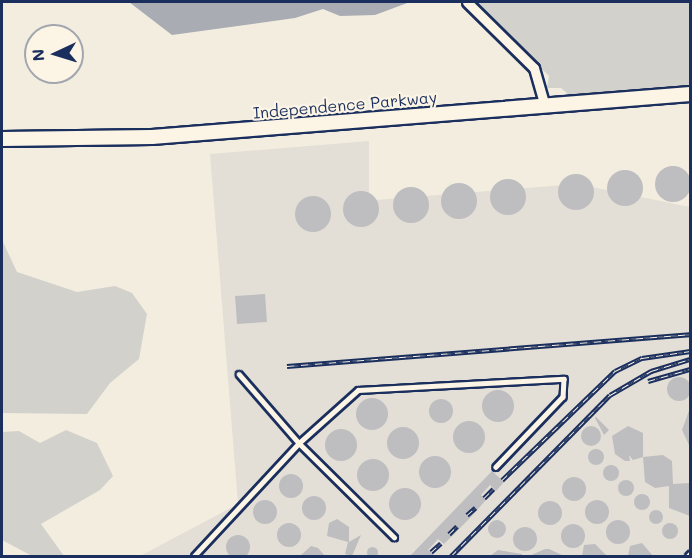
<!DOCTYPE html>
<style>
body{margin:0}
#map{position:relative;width:692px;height:558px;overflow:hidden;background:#f3ede0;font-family:Mali,sans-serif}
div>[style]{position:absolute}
.built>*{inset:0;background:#e3dfd6}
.green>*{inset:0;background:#d3d1cc}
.water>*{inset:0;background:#a9acb3}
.building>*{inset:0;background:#bebec0;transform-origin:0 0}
.round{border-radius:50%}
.roads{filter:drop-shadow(2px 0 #1b2f5e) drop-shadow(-2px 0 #1b2f5e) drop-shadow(0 2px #1b2f5e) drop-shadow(0 -2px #1b2f5e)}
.service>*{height:4.5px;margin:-2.25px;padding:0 2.25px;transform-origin:2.25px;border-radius:2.25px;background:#fcf5e5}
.minor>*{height:9px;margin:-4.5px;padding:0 4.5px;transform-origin:4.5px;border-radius:4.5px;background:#fcf5e5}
.secondary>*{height:14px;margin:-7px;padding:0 7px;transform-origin:7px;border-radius:7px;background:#fcf5e5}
.rail>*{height:4.5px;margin-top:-2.25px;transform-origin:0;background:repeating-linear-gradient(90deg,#fcf5e5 0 7px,#1b2f5e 0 14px);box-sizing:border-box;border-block:2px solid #1b2f5e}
span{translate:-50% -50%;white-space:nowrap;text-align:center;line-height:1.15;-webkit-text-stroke:4.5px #fcf5e5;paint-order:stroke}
.street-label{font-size:16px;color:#1b2f5e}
.frame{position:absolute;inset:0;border:3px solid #1b2f5e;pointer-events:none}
.north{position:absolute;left:24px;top:24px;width:60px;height:60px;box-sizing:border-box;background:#fcf5e5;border:2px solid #a2a6af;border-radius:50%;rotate:266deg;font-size:16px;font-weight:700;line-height:24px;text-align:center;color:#1b2f5e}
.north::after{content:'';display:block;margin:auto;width:21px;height:27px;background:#1b2f5e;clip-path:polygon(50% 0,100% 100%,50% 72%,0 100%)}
</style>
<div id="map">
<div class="built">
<i style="clip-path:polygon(369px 141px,369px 192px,376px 200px,577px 184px,690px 207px,690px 556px,140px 556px,238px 504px,210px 154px)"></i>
</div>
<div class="green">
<i style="clip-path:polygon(473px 2px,690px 2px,690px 85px,569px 95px,561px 88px,547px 88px,549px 76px)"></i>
<i style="clip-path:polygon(2px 240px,17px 272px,77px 292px,115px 286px,132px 293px,147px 314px,139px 359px,110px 383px,87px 414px,2px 413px)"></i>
<i style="clip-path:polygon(66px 430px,97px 443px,113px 476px,100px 490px,41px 524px,64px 556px,32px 556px,2px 540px,2px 432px,19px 431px,40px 443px)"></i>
</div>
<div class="water">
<i style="clip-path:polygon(129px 2px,410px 2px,375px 15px,340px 16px,323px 9px,295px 18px,172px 35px)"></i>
</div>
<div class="building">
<i class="round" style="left:655px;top:166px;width:36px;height:36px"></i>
<i class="round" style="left:607px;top:170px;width:36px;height:36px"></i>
<i class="round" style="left:558px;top:174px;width:36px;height:36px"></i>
<i class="round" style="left:490px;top:179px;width:36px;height:36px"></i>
<i class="round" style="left:441px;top:183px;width:36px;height:36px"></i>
<i class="round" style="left:393px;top:187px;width:36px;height:36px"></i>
<i class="round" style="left:343px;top:191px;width:36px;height:36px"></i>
<i class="round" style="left:295px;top:196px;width:36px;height:36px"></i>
<i style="left:265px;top:294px;width:28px;height:30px;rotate:86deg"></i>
<i class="round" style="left:667px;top:377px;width:24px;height:24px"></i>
<i class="round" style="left:482px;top:390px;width:32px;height:32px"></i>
<i class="round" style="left:356px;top:398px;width:32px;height:32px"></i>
<i class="round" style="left:429px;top:399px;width:24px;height:24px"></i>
<i style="clip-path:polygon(690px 408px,690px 447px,682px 430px)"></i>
<i style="clip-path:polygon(596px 417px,609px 430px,604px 435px,595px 418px)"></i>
<i class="round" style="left:453px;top:421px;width:32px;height:32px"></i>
<i class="round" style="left:581px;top:426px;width:20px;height:20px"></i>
<i style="clip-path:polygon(628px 426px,643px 433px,643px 457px,663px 455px,672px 461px,673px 484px,690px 483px,690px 516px,669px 508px,669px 486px,655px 488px,645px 482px,643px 457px,633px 460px,629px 455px,630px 461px,625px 461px,615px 454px,612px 436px)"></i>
<i class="round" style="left:387px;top:427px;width:32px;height:32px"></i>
<i class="round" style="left:325px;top:429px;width:32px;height:32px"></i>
<i class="round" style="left:588px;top:449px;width:16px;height:16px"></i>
<i class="round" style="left:419px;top:456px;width:32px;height:32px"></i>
<i class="round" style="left:357px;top:459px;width:32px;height:32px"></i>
<i class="round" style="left:603px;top:465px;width:16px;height:16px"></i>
<i style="clip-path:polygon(492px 471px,504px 482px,496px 491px,490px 485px,481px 495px,486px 500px,470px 518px,444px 544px,438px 539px,428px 550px,435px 556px,410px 556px)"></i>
<i class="round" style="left:279px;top:474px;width:24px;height:24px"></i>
<i class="round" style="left:562px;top:477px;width:24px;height:24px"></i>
<i class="round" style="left:618px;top:480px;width:16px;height:16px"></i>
<i class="round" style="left:389px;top:488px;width:32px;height:32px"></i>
<i class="round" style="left:634px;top:494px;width:16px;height:16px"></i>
<i class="round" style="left:302px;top:496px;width:24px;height:24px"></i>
<i class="round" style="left:585px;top:500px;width:24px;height:24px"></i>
<i class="round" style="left:253px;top:500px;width:24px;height:24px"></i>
<i class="round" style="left:538px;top:501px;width:24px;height:24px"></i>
<i class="round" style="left:649px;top:510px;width:14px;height:14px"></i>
<i style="clip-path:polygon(337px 519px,349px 527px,349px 542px,361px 535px,352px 556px,345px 554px,348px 542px,327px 536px,329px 523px)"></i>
<i class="round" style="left:606px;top:520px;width:24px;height:24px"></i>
<i class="round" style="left:488px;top:520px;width:18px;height:18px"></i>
<i class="round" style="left:277px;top:523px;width:24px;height:24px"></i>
<i class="round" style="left:662px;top:523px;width:16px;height:16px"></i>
<i class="round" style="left:561px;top:524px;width:24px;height:24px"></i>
<i class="round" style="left:513px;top:527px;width:24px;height:24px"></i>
<i class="round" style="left:226px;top:535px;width:24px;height:24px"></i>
<i style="clip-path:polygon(642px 543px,653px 556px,628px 556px,630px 546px)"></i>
<i style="clip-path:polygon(595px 544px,607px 556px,582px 556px,584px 545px)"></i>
<i style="clip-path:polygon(311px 546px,318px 548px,325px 556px,300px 556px)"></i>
<i class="round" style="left:366.5px;top:546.5px;width:11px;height:11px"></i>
<i style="clip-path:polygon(549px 549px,564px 556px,529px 556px,545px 549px)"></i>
<i style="clip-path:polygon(498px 550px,522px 554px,522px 556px,490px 556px)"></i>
</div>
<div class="roads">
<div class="service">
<i style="left:239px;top:374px;width:91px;rotate:49deg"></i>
<i style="left:299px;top:443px;width:134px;rotate:44.7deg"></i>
<i style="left:194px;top:556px;width:154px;rotate:-47.1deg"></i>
<i style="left:299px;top:443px;width:79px;rotate:-41.9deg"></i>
<i style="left:358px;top:390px;width:206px;rotate:-3.1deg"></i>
<i style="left:564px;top:379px;width:18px;rotate:93deg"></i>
<i style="left:563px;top:397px;width:97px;rotate:133.7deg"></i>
<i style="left:688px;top:556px;width:3px;rotate:-45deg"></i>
</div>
<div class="minor">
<i style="left:467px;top:2px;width:94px;rotate:44.6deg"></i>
<i style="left:534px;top:68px;width:40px;rotate:74deg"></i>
</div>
<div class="secondary">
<i style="left:2px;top:139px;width:150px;rotate:-0.8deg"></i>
<i style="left:152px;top:137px;width:540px;rotate:-4.57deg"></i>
</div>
</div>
<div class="rail">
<i style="left:287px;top:366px;width:404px;rotate:-4.5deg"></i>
<i style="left:648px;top:381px;width:44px;rotate:-15.9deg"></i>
<i style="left:502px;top:480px;width:157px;rotate:-44deg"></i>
<i style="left:615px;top:371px;width:30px;rotate:-26deg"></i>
<i style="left:642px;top:358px;width:49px;rotate:-8.3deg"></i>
<i style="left:484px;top:498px;width:13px;rotate:-45deg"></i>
<i style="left:467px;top:515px;width:11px;rotate:-41deg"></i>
<i style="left:449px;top:534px;width:11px;rotate:-45deg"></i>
<i style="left:431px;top:552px;width:13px;rotate:-42deg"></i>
<i style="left:451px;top:556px;width:226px;rotate:-45.4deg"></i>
<i style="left:610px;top:395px;width:48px;rotate:-30.3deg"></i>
<i style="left:651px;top:371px;width:41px;rotate:-17.1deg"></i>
</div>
<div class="street-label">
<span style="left:345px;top:105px;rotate:-5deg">Independence Parkway</span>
</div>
<div class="frame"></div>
<div class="north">N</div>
</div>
